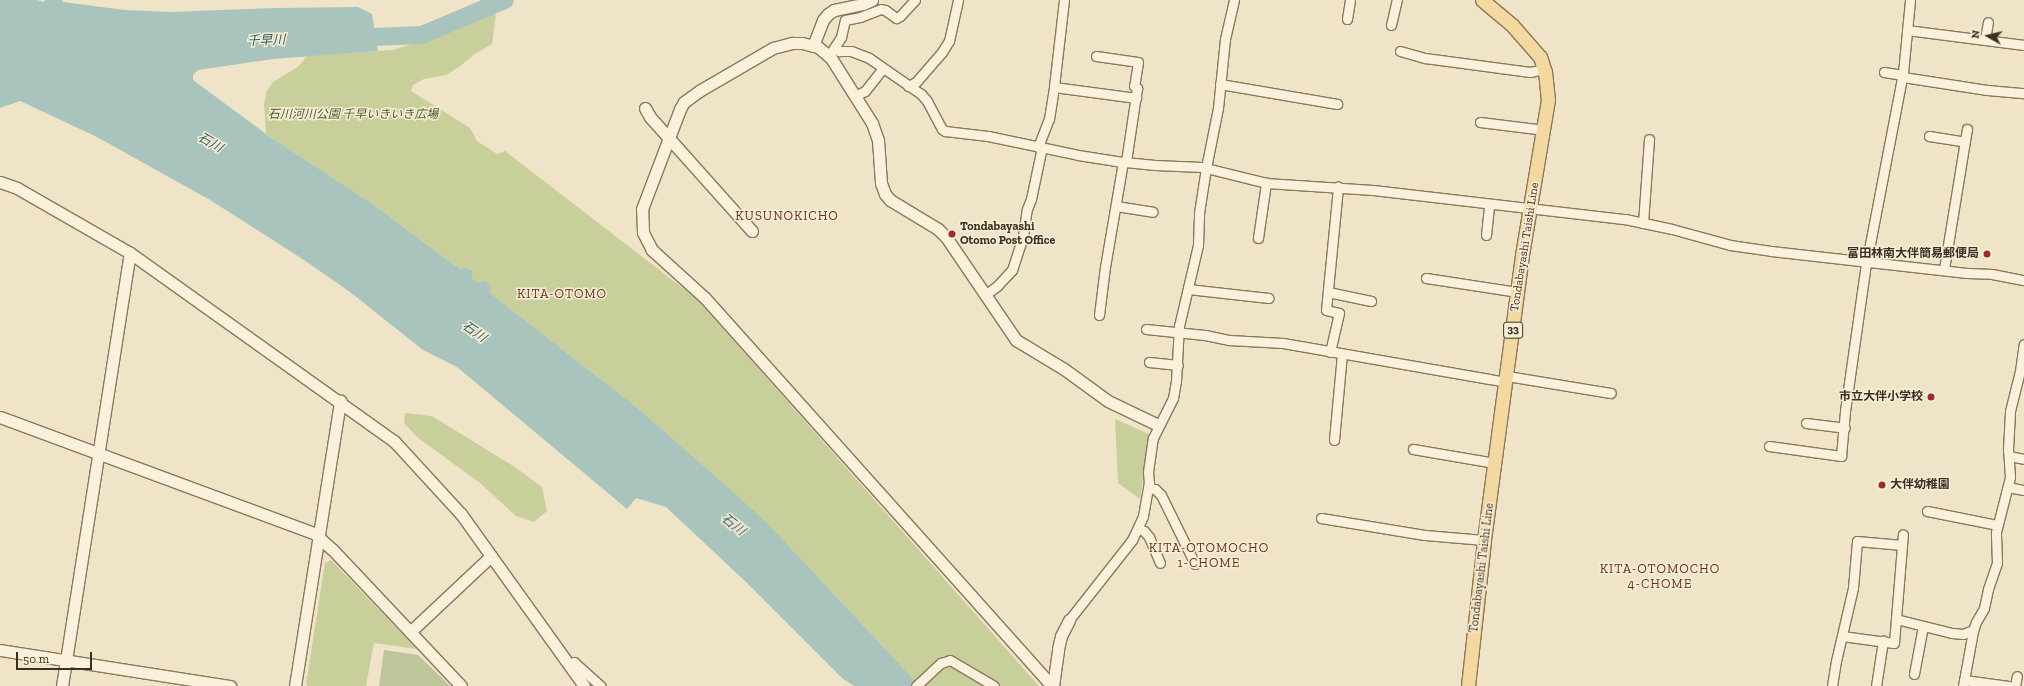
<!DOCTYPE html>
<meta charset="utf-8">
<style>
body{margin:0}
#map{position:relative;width:2024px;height:686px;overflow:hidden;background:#f0e4c8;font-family:"Zilla Slab","Noto Sans JP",serif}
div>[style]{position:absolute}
.green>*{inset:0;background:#c9cf9b}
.cemetery>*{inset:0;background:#bfc49a}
.water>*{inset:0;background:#a9c4bc}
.river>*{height:18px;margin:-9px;padding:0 9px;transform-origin:9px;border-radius:9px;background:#a9c4bc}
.roads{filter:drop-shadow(1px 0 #8d765c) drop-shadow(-1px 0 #8d765c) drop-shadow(0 1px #8d765c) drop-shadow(0 -1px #8d765c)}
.minor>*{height:9px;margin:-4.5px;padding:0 4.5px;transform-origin:4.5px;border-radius:4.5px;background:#faf1dc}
.tertiary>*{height:11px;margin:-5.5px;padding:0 5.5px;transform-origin:5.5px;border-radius:5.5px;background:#faf1dc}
.primary>*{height:13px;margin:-6.5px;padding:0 6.5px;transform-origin:6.5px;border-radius:6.5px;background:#f3d9a0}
.dots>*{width:11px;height:11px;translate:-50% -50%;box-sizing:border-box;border:2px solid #f7eed8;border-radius:50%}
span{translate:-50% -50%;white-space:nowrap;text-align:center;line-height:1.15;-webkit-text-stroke:3px #f7eed8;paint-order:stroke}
.shield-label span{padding:1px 3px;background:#f7eed8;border:1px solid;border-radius:3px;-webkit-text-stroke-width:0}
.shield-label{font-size:11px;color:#3d2e20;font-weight:700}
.park-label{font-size:12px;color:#4d5a26;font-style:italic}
.poi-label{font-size:12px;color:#3d2e20;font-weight:700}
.left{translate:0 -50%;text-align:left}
.right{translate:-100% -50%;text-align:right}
.street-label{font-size:12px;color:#3d2e20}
.water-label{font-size:13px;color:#2f5d5a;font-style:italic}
.neighbourhood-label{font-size:13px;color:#6b2e1e;letter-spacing:1px}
.north{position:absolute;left:1968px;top:16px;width:40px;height:40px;-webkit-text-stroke:3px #f7eed8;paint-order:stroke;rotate:278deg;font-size:11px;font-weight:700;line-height:16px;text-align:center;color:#3d2e20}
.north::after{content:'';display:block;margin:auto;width:14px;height:18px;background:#3d2e20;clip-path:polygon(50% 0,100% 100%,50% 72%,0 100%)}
.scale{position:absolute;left:16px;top:652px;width:76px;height:18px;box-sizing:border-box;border:2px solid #3d2e20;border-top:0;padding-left:5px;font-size:12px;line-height:14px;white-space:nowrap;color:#3d2e20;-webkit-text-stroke:3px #f7eed8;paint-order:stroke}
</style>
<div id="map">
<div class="green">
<i style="clip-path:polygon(493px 14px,496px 15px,492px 44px,475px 54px,459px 67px,446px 75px,424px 79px,413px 85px,411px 91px,470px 128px,477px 141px,497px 154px,505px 151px,697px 299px,1039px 686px,920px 686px,772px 528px,639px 409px,490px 293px,490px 289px,476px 282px,472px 278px,473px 272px,460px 269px,374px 205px,266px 134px,264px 104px,267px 91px,273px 82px,299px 66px,307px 56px,393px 50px,449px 33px)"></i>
<i style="clip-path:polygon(405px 413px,432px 416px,515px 467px,542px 487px,547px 511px,534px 522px,516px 516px,480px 483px,417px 437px,404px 423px)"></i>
<i style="clip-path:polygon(1115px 419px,1149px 434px,1140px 499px,1118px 483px)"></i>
<i style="clip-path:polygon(331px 560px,417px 649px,374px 643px,366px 686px,308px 686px,306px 684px,325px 563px)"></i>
</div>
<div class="cemetery">
<i style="clip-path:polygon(384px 650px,418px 655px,450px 686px,379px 686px)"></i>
</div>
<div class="water">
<i style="clip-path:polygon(0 0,37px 0,43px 2px,46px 0,62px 0,63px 2px,125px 10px,169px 12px,273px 8px,358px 7px,372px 14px,378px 51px,273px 59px,198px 70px,193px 75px,193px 80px,266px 134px,374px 205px,460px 269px,467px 268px,471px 270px,473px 272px,472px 278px,476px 282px,481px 283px,483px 281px,487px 282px,490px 285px,490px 293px,639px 409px,752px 509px,772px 528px,920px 686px,854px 686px,842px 678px,746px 582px,666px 507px,636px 498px,627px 509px,457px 367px,423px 350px,350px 292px,304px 260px,210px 200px,97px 137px,20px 101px,0 108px)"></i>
</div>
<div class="river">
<i style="left:351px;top:38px;width:71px;rotate:-2.4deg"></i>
<i style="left:422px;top:35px;width:90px;rotate:-22.9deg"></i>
</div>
<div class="roads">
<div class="minor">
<i style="left:1064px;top:0;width:88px;rotate:96.6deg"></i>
<i style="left:1054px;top:87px;width:83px;rotate:7.6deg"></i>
<i style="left:1347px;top:19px;width:19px;rotate:-81deg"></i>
<i style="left:1391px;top:25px;width:26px;rotate:-77deg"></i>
<i style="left:1907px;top:30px;width:118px;rotate:7.3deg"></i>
<i style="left:1985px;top:39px;width:17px;rotate:-80deg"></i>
<i style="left:835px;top:47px;width:6px;rotate:45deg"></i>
<i style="left:839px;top:51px;width:12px"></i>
<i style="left:851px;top:51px;width:19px;rotate:21deg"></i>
<i style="left:869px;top:58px;width:63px;rotate:34.7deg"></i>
<i style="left:921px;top:94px;width:9px;rotate:49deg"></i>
<i style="left:927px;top:101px;width:32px;rotate:62deg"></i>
<i style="left:942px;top:129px;width:4px;rotate:34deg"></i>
<i style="left:945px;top:131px;width:43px;rotate:6.6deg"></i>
<i style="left:988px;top:136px;width:92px;rotate:11.9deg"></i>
<i style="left:1078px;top:155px;width:37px;rotate:9deg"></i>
<i style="left:1115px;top:161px;width:40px;rotate:5.7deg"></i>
<i style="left:1155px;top:165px;width:47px;rotate:2.4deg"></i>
<i style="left:1202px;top:167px;width:66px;rotate:14deg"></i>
<i style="left:1266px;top:183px;width:107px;rotate:3.7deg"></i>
<i style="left:1373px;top:190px;width:254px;rotate:6.6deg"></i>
<i style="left:1625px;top:219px;width:48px;rotate:12deg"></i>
<i style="left:1672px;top:229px;width:60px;rotate:15.4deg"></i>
<i style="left:1730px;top:245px;width:41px;rotate:8.3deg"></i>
<i style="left:1771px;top:251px;width:197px;rotate:6.4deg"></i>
<i style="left:1967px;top:273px;width:25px;rotate:2deg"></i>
<i style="left:1992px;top:274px;width:33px;rotate:11deg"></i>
<i style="left:832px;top:51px;width:17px;rotate:-57deg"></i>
<i style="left:841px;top:37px;width:17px;rotate:-77deg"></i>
<i style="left:845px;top:20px;width:15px;rotate:-11deg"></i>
<i style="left:860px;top:17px;width:22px;rotate:-21deg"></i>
<i style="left:881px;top:9px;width:4px;rotate:14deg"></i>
<i style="left:885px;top:10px;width:14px;rotate:36deg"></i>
<i style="left:896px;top:18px;width:4px;rotate:-27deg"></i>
<i style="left:900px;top:16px;width:22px;rotate:-47deg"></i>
<i style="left:1400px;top:51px;width:26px;rotate:16deg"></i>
<i style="left:1425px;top:58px;width:106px;rotate:7.6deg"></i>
<i style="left:1530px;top:72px;width:14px;rotate:-12deg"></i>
<i style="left:1096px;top:56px;width:42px;rotate:8.1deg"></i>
<i style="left:1138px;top:62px;width:24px;rotate:99deg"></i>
<i style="left:1134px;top:86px;width:4px;rotate:34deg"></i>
<i style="left:1137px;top:88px;width:75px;rotate:98.5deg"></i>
<i style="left:1884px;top:72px;width:19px;rotate:9deg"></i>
<i style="left:1903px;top:77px;width:85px;rotate:8.8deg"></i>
<i style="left:1987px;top:90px;width:37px;rotate:5deg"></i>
<i style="left:1220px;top:84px;width:119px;rotate:9.7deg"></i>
<i style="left:908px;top:86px;width:9px;rotate:-27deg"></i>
<i style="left:916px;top:82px;width:40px;rotate:-49deg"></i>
<i style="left:942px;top:52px;width:13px;rotate:-58deg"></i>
<i style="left:949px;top:41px;width:42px;rotate:-77.6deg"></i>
<i style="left:855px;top:96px;width:11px;rotate:-27deg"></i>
<i style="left:865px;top:91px;width:29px;rotate:-52deg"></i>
<i style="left:1480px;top:122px;width:65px;rotate:7deg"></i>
<i style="left:1929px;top:136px;width:36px;rotate:9deg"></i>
<i style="left:1038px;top:147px;width:30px;rotate:-69deg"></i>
<i style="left:1049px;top:119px;width:32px;rotate:-81deg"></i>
<i style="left:1116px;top:206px;width:37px;rotate:9deg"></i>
<i style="left:1643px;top:223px;width:84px;rotate:-85.9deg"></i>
<i style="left:1486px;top:235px;width:31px;rotate:-84deg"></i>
<i style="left:1258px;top:238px;width:56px;rotate:-81.7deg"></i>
<i style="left:1944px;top:269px;width:142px;rotate:-80.7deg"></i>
<i style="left:1426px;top:278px;width:93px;rotate:8.7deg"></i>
<i style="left:1188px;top:289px;width:81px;rotate:6.4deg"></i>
<i style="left:1328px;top:292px;width:44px;rotate:11.8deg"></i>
<i style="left:986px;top:294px;width:14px;rotate:-36deg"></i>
<i style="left:997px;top:286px;width:22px;rotate:-47deg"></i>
<i style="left:1012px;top:270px;width:36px;rotate:-72deg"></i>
<i style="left:1023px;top:236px;width:27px;rotate:-82deg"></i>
<i style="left:1027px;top:209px;width:11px;rotate:-68deg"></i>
<i style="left:1031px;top:199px;width:53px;rotate:-78.1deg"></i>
<i style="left:1099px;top:315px;width:48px;rotate:-82.9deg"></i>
<i style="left:1105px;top:267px;width:107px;rotate:-80.3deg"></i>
<i style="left:1146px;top:329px;width:59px;rotate:5.8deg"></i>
<i style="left:1205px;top:335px;width:25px;rotate:12deg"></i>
<i style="left:1229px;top:340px;width:54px;rotate:3.2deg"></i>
<i style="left:1283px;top:343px;width:226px;rotate:9.9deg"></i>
<i style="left:1330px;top:352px;width:40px;rotate:-77deg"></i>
<i style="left:1339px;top:313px;width:13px;rotate:-167deg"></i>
<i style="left:1326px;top:310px;width:124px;rotate:-84.4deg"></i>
<i style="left:1149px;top:362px;width:29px;rotate:6deg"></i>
<i style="left:1507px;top:376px;width:105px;rotate:9.3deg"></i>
<i style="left:1806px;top:423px;width:39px;rotate:7deg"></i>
<i style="left:1334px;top:440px;width:86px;rotate:-84.7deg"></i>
<i style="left:1769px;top:446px;width:73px;rotate:7.9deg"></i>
<i style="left:1841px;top:456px;width:45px;rotate:-84.9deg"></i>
<i style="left:1845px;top:411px;width:142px;rotate:-81.9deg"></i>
<i style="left:1865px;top:270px;width:201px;rotate:-79.1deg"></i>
<i style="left:1903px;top:73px;width:73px;rotate:-84.5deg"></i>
<i style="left:1413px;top:449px;width:83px;rotate:9.7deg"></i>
<i style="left:2009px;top:456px;width:15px;rotate:11deg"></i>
<i style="left:2008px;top:487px;width:16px;rotate:11deg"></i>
<i style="left:1148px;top:488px;width:7px;rotate:8deg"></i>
<i style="left:1155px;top:489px;width:8px;rotate:45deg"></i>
<i style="left:1161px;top:495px;width:77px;rotate:63.8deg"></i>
<i style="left:1927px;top:511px;width:71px;rotate:11.3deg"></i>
<i style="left:1321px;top:518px;width:105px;rotate:9.3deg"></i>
<i style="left:1425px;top:535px;width:59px;rotate:4.8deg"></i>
<i style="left:1138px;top:528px;width:7px;rotate:27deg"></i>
<i style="left:1144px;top:531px;width:8px;rotate:50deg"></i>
<i style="left:1149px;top:537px;width:28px;rotate:67deg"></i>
<i style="left:1896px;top:619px;width:58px;rotate:14deg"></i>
<i style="left:1952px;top:633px;width:11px;rotate:5deg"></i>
<i style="left:1963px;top:634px;width:11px;rotate:-22deg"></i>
<i style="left:1069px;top:620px;width:102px;rotate:-51.8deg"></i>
<i style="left:1132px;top:540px;width:26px;rotate:-65deg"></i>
<i style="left:1143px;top:516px;width:34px;rotate:-80deg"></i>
<i style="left:1149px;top:483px;width:11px;rotate:-95deg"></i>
<i style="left:1148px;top:472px;width:34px;rotate:-82deg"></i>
<i style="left:1153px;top:438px;width:45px;rotate:-63.4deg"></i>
<i style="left:1173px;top:398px;width:17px;rotate:-80deg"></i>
<i style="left:1176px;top:381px;width:55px;rotate:-86.9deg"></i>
<i style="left:1179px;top:326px;width:83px;rotate:-76.8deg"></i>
<i style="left:1198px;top:245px;width:32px;rotate:-88deg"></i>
<i style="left:1199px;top:213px;width:46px;rotate:-81.2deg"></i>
<i style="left:1206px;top:168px;width:61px;rotate:-78.7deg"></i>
<i style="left:1218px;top:108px;width:69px;rotate:-84.2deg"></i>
<i style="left:1225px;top:39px;width:40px;rotate:-77deg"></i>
<i style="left:1842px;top:636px;width:52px;rotate:7.7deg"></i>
<i style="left:1894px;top:643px;width:109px;rotate:-85.3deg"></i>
<i style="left:569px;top:665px;width:6px;rotate:-31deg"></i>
<i style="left:574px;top:662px;width:36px;rotate:42deg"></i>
<i style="left:1914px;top:674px;width:49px;rotate:-79.4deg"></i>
<i style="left:1964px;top:680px;width:45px;rotate:7.6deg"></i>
<i style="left:916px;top:686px;width:34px;rotate:-43deg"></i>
<i style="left:941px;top:663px;width:9px;rotate:-18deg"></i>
<i style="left:950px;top:660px;width:51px;rotate:30.6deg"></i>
<i style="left:1832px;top:686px;width:25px;rotate:-81deg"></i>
<i style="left:1836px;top:661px;width:75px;rotate:-76.9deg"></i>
<i style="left:1853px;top:588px;width:47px;rotate:-85.1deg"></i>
<i style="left:1857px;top:541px;width:45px;rotate:5.1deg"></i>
<i style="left:1876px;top:686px;width:46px;rotate:-81.2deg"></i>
<i style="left:1963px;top:686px;width:56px;rotate:-79.7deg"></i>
<i style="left:1973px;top:631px;width:9px;rotate:-72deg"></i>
<i style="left:1976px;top:622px;width:16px;rotate:-60deg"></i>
<i style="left:1984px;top:608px;width:19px;rotate:-78deg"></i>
<i style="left:1988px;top:589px;width:28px;rotate:-71deg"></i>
<i style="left:1997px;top:563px;width:31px;rotate:-92deg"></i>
<i style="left:1996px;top:532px;width:57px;rotate:-75.7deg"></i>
<i style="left:2010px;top:477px;width:27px;rotate:-94deg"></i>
<i style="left:2008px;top:450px;width:39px;rotate:-87deg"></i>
<i style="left:2010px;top:411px;width:41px;rotate:-76deg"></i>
<i style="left:2020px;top:371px;width:27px;rotate:-82deg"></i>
<i style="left:2015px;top:686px;width:10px;rotate:-79deg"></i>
</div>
<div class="tertiary">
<i style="left:813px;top:46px;width:28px;rotate:-69deg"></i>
<i style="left:823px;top:20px;width:8px;rotate:-50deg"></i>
<i style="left:828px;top:14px;width:7px;rotate:-34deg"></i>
<i style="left:834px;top:10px;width:30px;rotate:-12deg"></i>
<i style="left:863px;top:4px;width:10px;rotate:-24deg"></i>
<i style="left:645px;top:108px;width:10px;rotate:61deg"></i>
<i style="left:650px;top:117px;width:153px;rotate:48.2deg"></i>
<i style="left:0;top:182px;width:18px;rotate:19deg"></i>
<i style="left:17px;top:188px;width:130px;rotate:29.9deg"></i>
<i style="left:130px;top:253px;width:324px;rotate:35.5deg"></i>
<i style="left:394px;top:441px;width:99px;rotate:47.5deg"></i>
<i style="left:461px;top:514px;width:211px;rotate:54.4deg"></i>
<i style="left:0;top:417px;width:335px;rotate:20.3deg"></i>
<i style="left:314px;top:533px;width:24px;rotate:42deg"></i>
<i style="left:332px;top:549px;width:188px;rotate:46.7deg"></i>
<i style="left:410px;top:632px;width:111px;rotate:-43.2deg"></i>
<i style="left:0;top:650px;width:233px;rotate:8.9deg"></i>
<i style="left:62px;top:686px;width:438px;rotate:-81.1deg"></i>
<i style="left:295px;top:686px;width:289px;rotate:-81deg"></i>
<i style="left:1052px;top:686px;width:521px;rotate:-131.81deg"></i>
<i style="left:705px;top:298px;width:72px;rotate:-137.8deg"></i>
<i style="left:652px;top:250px;width:20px;rotate:-117deg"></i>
<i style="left:643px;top:232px;width:23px;rotate:-92deg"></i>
<i style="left:642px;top:209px;width:107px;rotate:-69.2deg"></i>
<i style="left:680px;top:109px;width:8px;rotate:-60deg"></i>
<i style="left:684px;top:102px;width:19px;rotate:-36deg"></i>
<i style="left:699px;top:91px;width:86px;rotate:-30.2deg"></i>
<i style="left:773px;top:48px;width:20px;rotate:-15deg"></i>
<i style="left:792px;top:43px;width:10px"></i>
<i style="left:802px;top:43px;width:16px;rotate:14deg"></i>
<i style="left:818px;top:47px;width:17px;rotate:40deg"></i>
<i style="left:831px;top:58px;width:77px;rotate:57.8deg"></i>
<i style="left:872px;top:123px;width:18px;rotate:71deg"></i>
<i style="left:878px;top:140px;width:43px;rotate:86deg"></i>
<i style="left:881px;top:183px;width:12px;rotate:70deg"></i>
<i style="left:885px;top:194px;width:8px;rotate:50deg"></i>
<i style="left:890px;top:200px;width:56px;rotate:31.1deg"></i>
<i style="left:938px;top:229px;width:11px;rotate:45deg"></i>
<i style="left:946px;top:237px;width:125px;rotate:55.8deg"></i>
<i style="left:1016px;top:340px;width:56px;rotate:31.1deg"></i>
<i style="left:1064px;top:369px;width:54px;rotate:36deg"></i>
<i style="left:1108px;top:401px;width:55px;rotate:25.6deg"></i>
<i style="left:1053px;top:686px;width:37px;rotate:-82deg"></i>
<i style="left:1058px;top:649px;width:13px;rotate:-77deg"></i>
<i style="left:1061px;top:636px;width:18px;rotate:-63deg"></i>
</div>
<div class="primary">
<i style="left:1468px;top:686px;width:147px;rotate:-83.7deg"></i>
<i style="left:1484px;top:540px;width:288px;rotate:-82.4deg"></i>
<i style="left:1522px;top:255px;width:157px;rotate:-80.5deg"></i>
<i style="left:1548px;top:100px;width:28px;rotate:-96deg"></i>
<i style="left:1545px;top:72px;width:16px;rotate:-108deg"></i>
<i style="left:1540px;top:57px;width:43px;rotate:-131.2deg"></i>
<i style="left:1512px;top:25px;width:39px;rotate:-140deg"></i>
</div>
</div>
<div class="dots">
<i style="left:952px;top:234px;background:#9e2a2b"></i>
<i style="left:1987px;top:254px;background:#9e2a2b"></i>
<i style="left:1931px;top:397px;background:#9e2a2b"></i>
<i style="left:1882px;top:485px;background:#9e2a2b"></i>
</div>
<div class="shield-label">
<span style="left:1513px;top:330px">33</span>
</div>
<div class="park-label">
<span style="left:353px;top:115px">石川河川公園 千早いきいき広場</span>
</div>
<div class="poi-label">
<span class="left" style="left:960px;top:234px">Tondabayashi<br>Otomo Post Office</span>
<span class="right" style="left:1979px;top:254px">富田林南大伴簡易郵便局</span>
<span class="right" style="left:1923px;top:397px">市立大伴小学校</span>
<span class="left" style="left:1890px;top:485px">大伴幼稚園</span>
</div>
<div class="street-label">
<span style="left:1525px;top:247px;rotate:-81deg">Tondabayashi Taishi Line</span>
<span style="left:1482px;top:568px;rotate:-83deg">Tondabayashi Taishi Line</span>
</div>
<div class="water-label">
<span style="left:266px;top:41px;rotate:-2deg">千早川</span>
<span style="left:210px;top:143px;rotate:30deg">石川</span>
<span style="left:474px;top:332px;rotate:35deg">石川</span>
<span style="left:733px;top:525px;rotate:38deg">石川</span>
</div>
<div class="neighbourhood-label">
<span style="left:787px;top:216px">KUSUNOKICHO</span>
<span style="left:562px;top:294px">KITA-OTOMO</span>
<span style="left:1209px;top:556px">KITA-OTOMOCHO<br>1-CHOME</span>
<span style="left:1660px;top:577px">KITA-OTOMOCHO<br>4-CHOME</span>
</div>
<div class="north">N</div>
<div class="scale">50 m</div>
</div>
